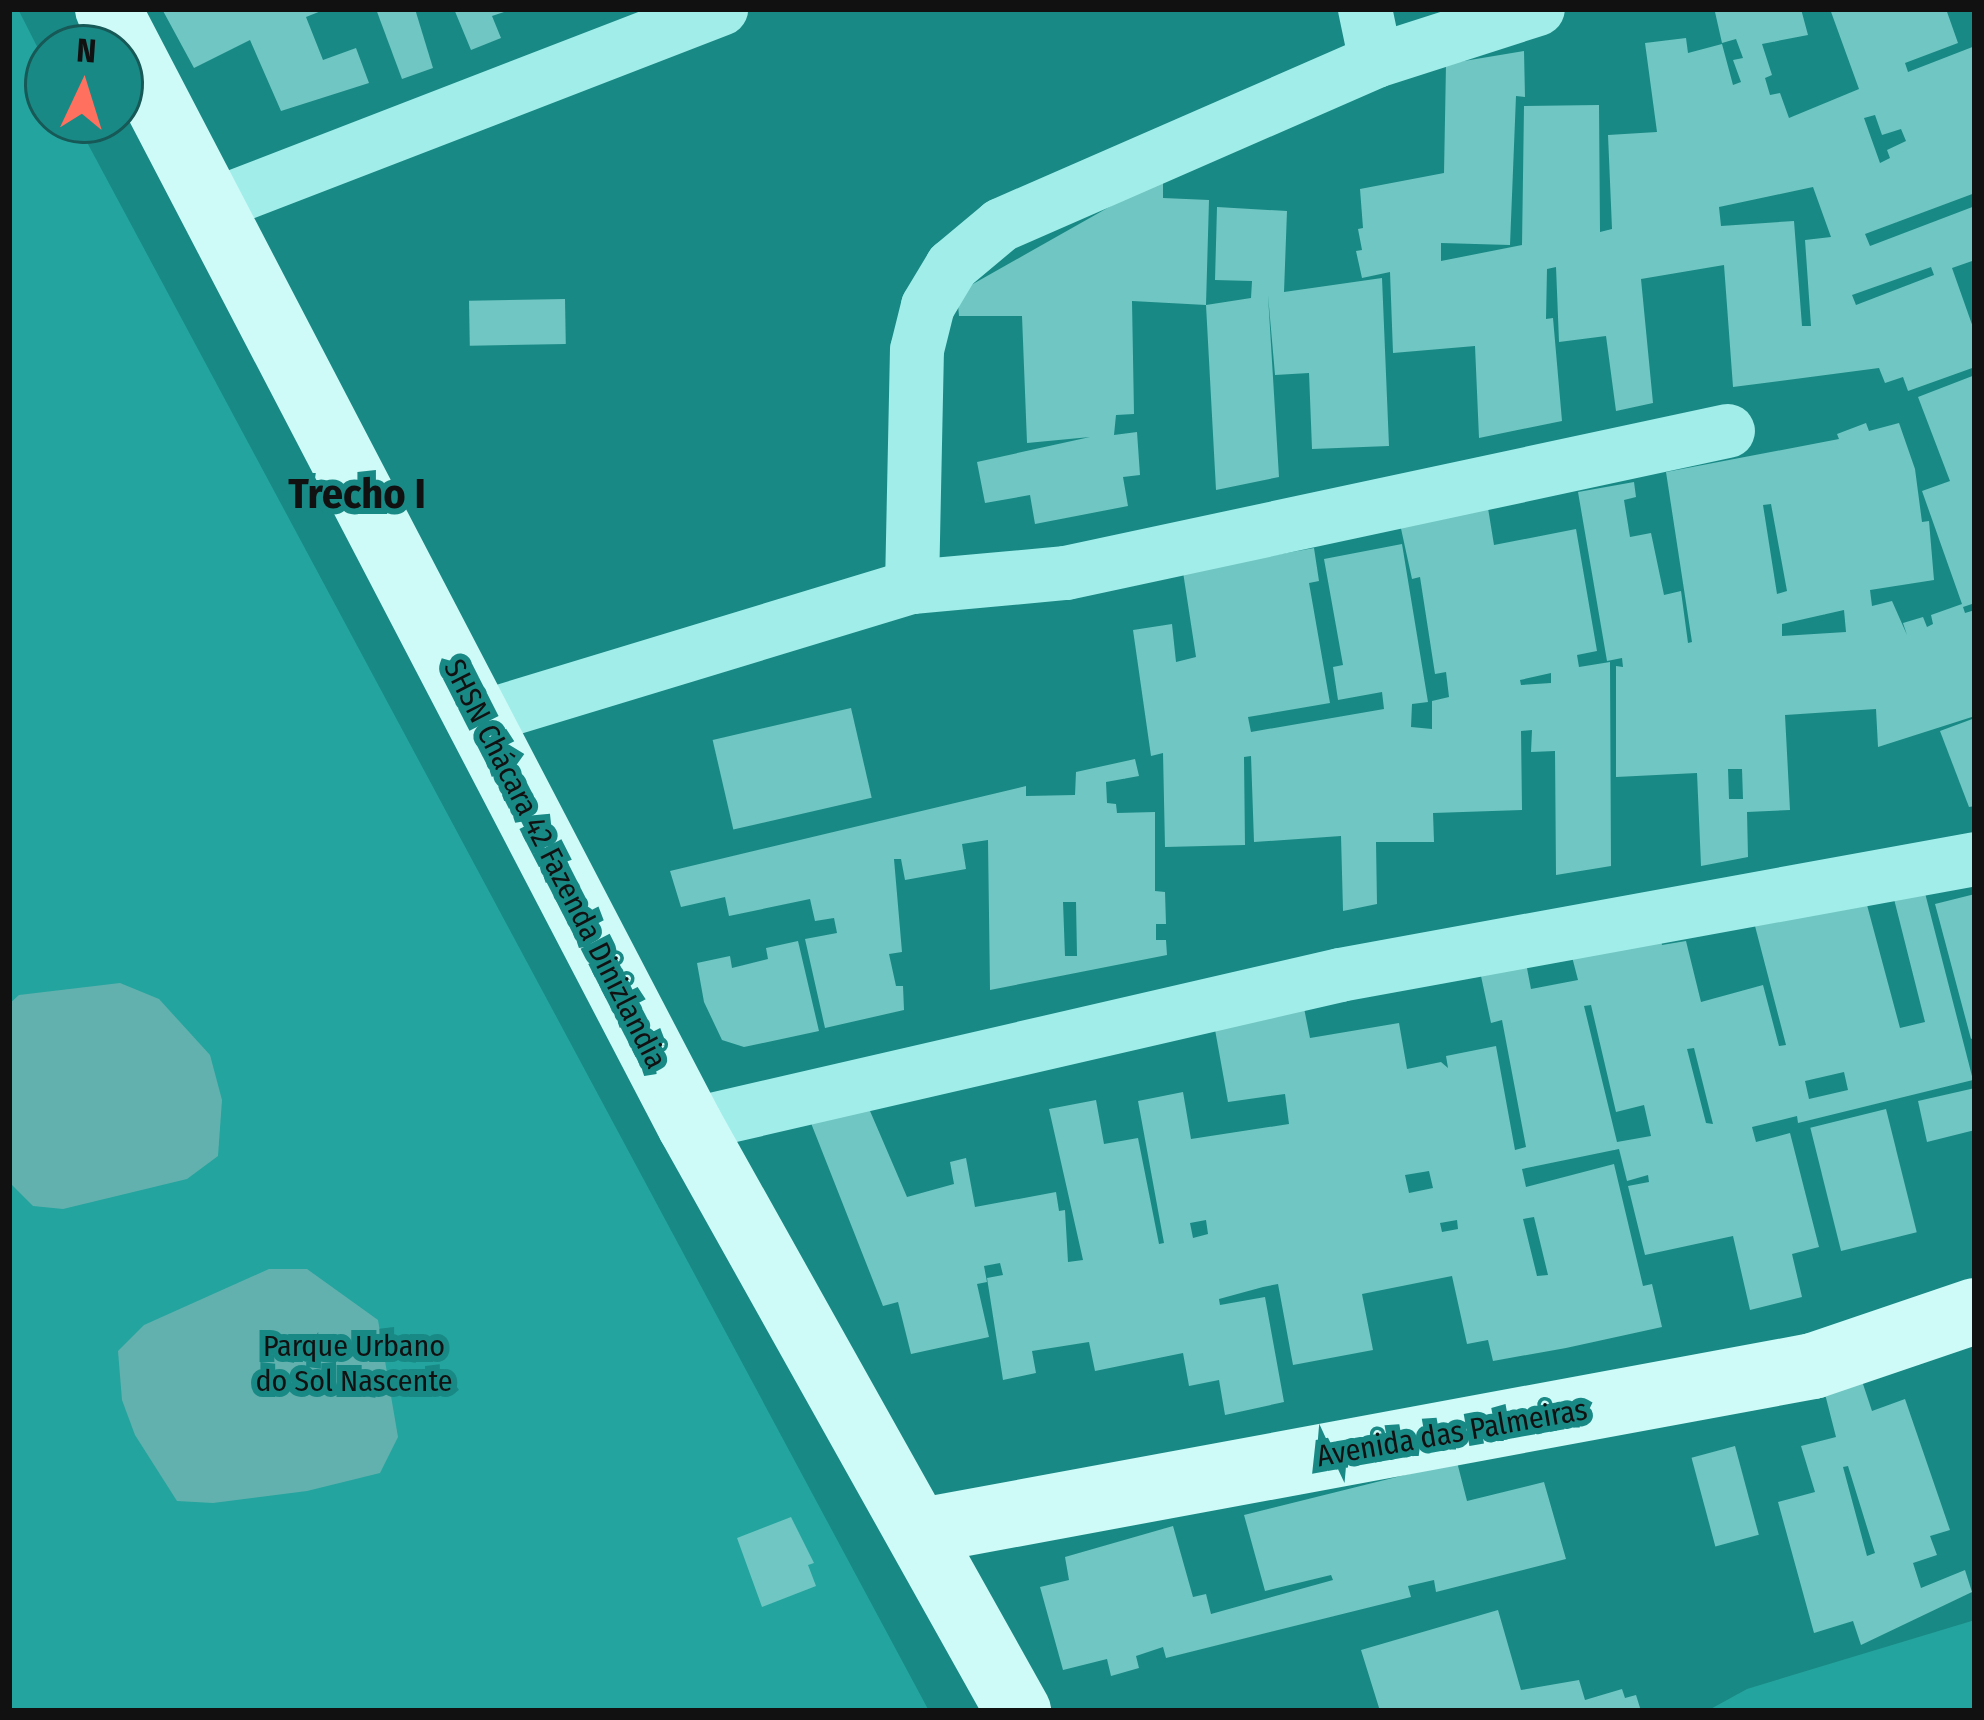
<!DOCTYPE html>
<meta charset="utf-8">
<style>
body{margin:0}
#map{position:relative;width:1984px;height:1720px;overflow:hidden;background:#198985;font-family:"Fira Sans Condensed",sans-serif}
div>[style]{position:absolute}
.green>*{inset:0;background:#24a49e}
.water>*{inset:0;background:#62b1ae}
.building>*{inset:0;background:#70c6c2;transform-origin:0 0}
.street>*{height:54px;margin:-27px;padding:0 27px;transform-origin:27px;border-radius:27px;background:#a1edea}
.secondary>*{height:66px;margin:-33px;padding:0 33px;transform-origin:33px;border-radius:33px;background:#cefaf8}
span{translate:-50% -50%;white-space:nowrap;text-align:center;line-height:1.15;-webkit-text-stroke:12px #198985;paint-order:stroke}
.street-label{font-size:30px;color:#111}
.park-label{font-size:30px;color:#111}
.district-label{font-size:42px;color:#111;font-weight:700}
.frame{position:absolute;inset:0;border:12px solid #111;pointer-events:none}
.north{position:absolute;left:24px;top:24px;width:120px;height:120px;box-sizing:border-box;background:#198985;border:3px solid #165957;border-radius:50%;rotate:4deg;font-size:33px;font-weight:700;line-height:48px;text-align:center;color:#111}
.north::after{content:'';display:block;margin:auto;width:42px;height:54px;background:#ff705e;clip-path:polygon(50% 0,100% 100%,50% 72%,0 100%)}
</style>
<div id="map">
<div class="green">
<i style="clip-path:polygon(9px 9px,18px 9px,48px 68px,48px 120px,75px 120px,929px 1711px,9px 1711px)"></i>
<i style="clip-path:polygon(1975px 1620px,1975px 1711px,1707px 1711px,1747px 1689px)"></i>
</div>
<div class="water">
<i style="clip-path:polygon(120px 983px,159px 999px,210px 1055px,222px 1100px,218px 1156px,187px 1179px,63px 1209px,33px 1206px,9px 1182px,9px 1004px,19px 995px)"></i>
<i style="clip-path:polygon(269px 1269px,307px 1269px,378px 1320px,398px 1437px,380px 1473px,307px 1491px,213px 1503px,177px 1501px,135px 1435px,122px 1400px,118px 1351px,144px 1325px)"></i>
</div>
<div class="building">
<i style="clip-path:polygon(162px 9px,326px 9px,306px 17px,323px 60px,356px 48px,369px 83px,281px 111px,250px 40px,194px 68px)"></i>
<i style="clip-path:polygon(376px 9px,415px 9px,433px 68px,402px 79px)"></i>
<i style="clip-path:polygon(454px 9px,510px 9px,510px 10px,492px 16px,501px 38px,471px 50px)"></i>
<i style="clip-path:polygon(evenodd,1730px 9px,1801px 9px,1808px 35px,1762px 44px,1772px 75px,1765px 78px,1770px 95px,1780px 93px,1789px 118px,1859px 89px,1830px 9px,1946px 9px,1958px 43px,1905px 63px,1908px 72px,1975px 46px,1975px 193px,1865px 234px,1870px 246px,1975px 206px,1975px 260px,1952px 268px,1975px 333px,1975px 367px,1908px 391px,1903px 377px,1885px 383px,1879px 368px,1733px 387px,1724px 265px,1641px 279px,1653px 403px,1616px 411px,1606px 336px,1559px 342px,1556px 267px,1547px 269px,1546px 319px,1553px 318px,1562px 421px,1479px 438px,1475px 346px,1393px 353px,1390px 272px,1362px 278px,1356px 251px,1362px 250px,1358px 229px,1363px 228px,1360px 189px,1444px 173px,1446px 64px,1524px 51px,1525px 97px,1516px 96px,1510px 245px,1441px 243px,1441px 261px,1522px 245px,1524px 106px,1599px 105px,1600px 232px,1612px 229px,1608px 135px,1657px 132px,1645px 43px,1686px 38px,1688px 53px,1722px 44px,1733px 85px,1741px 82px,1733px 60px,1743px 58px,1736px 39px,1722px 43px,1715px 12px,1730px 9px,1875px 115px,1882px 135px,1901px 129px,1906px 141px,1887px 150px,1890px 158px,1880px 163px,1864px 118px,1875px 115px,1730px 9px,1813px 187px,1831px 237px,1805px 240px,1811px 326px,1802px 326px,1794px 221px,1721px 226px,1719px 207px,1813px 187px,1730px 9px,1931px 267px,1934px 275px,1856px 305px,1852px 295px,1931px 267px)"></i>
<i style="clip-path:polygon(1157px 180px,1163px 182px,1163px 198px,1209px 200px,1206px 305px,1132px 301px,1134px 414px,1116px 415px,1114px 435px,1137px 432px,1140px 475px,1123px 477px,1128px 506px,1035px 524px,1030px 495px,985px 503px,977px 462px,1090px 437px,1027px 443px,1022px 316px,959px 316px,957px 293px)"></i>
<i style="clip-path:polygon(1217px 207px,1287px 211px,1284px 292px,1382px 278px,1389px 446px,1312px 449px,1309px 373px,1275px 375px,1268px 295px,1279px 477px,1216px 490px,1206px 305px,1251px 298px,1252px 281px,1215px 280px)"></i>
<i style="left:565px;top:299px;width:45px;height:96px;rotate:89deg"></i>
<i style="clip-path:polygon(evenodd,1975px 375px,1975px 603px,1963px 607px,1965px 613px,1975px 610px,1975px 716px,1878px 747px,1876px 709px,1785px 715px,1790px 810px,1747px 812px,1748px 857px,1701px 866px,1697px 773px,1616px 777px,1616px 666px,1623px 667px,1622px 658px,1607px 661px,1578px 492px,1634px 482px,1636px 497px,1624px 500px,1630px 537px,1651px 533px,1664px 595px,1681px 591px,1688px 643px,1692px 642px,1666px 472px,1839px 439px,1837px 434px,1866px 423px,1869px 431px,1899px 423px,1915px 469px,1922px 522px,1929px 521px,1934px 580px,1870px 590px,1872px 606px,1892px 601px,1907px 635px,1903px 623px,1923px 617px,1927px 627px,1933px 624px,1931px 615px,1962px 604px,1922px 491px,1950px 481px,1918px 397px,1975px 375px,1771px 504px,1787px 591px,1777px 594px,1763px 505px,1771px 504px,1975px 375px,1844px 610px,1846px 632px,1782px 636px,1782px 624px,1844px 610px,1975px 375px,1728px 769px,1742px 769px,1743px 799px,1729px 799px,1728px 769px)"></i>
<i style="clip-path:polygon(evenodd,1488px 508px,1494px 545px,1576px 529px,1597px 651px,1577px 655px,1579px 667px,1610px 662px,1611px 866px,1556px 875px,1555px 751px,1531px 752px,1532px 730px,1521px 731px,1522px 810px,1433px 813px,1434px 842px,1376px 842px,1377px 904px,1343px 911px,1341px 836px,1254px 842px,1251px 756px,1244px 757px,1245px 845px,1165px 847px,1163px 753px,1151px 756px,1133px 630px,1172px 624px,1176px 662px,1196px 657px,1183px 572px,1314px 548px,1319px 581px,1309px 583px,1330px 703px,1248px 717px,1251px 732px,1384px 709px,1382px 692px,1338px 700px,1333px 667px,1343px 665px,1324px 559px,1402px 544px,1428px 702px,1412px 704px,1411px 727px,1432px 729px,1432px 701px,1449px 697px,1446px 672px,1435px 674px,1420px 577px,1412px 579px,1400px 524px,1488px 508px,1551px 673px,1551px 683px,1521px 685px,1520px 680px,1551px 673px)"></i>
<i style="left:851px;top:708px;width:92px;height:142px;rotate:77deg"></i>
<i style="clip-path:polygon(1975px 718px,1975px 806px,1969px 807px,1940px 731px)"></i>
<i style="clip-path:polygon(evenodd,1135px 759px,1139px 776px,1106px 782px,1107px 803px,1116px 804px,1117px 813px,1155px 812px,1155px 891px,1165px 892px,1166px 924px,1156px 924px,1156px 940px,1166px 940px,1167px 955px,990px 990px,988px 840px,962px 844px,966px 869px,905px 880px,901px 859px,894px 859px,902px 952px,889px 954px,896px 986px,903px 986px,904px 1010px,825px 1028px,805px 939px,837px 933px,834px 918px,815px 921px,810px 899px,729px 916px,725px 897px,681px 907px,670px 871px,1026px 786px,1026px 796px,1075px 795px,1076px 772px,1135px 759px,1063px 902px,1076px 902px,1077px 956px,1065px 956px,1063px 902px)"></i>
<i style="clip-path:polygon(evenodd,1925px 893px,1973px 1080px,1798px 1123px,1797px 1116px,1752px 1127px,1756px 1142px,1790px 1133px,1819px 1247px,1792px 1254px,1802px 1297px,1750px 1310px,1733px 1236px,1645px 1255px,1628px 1186px,1649px 1182px,1648px 1175px,1627px 1181px,1619px 1149px,1522px 1169px,1526px 1187px,1614px 1164px,1643px 1286px,1652px 1284px,1662px 1327px,1566px 1348px,1493px 1361px,1488px 1340px,1467px 1344px,1452px 1276px,1362px 1294px,1373px 1350px,1293px 1365px,1278px 1284px,1263px 1287px,1219px 1299px,1220px 1305px,1265px 1297px,1284px 1402px,1225px 1415px,1219px 1380px,1189px 1386px,1183px 1353px,1095px 1371px,1089px 1342px,1032px 1351px,1036px 1373px,1003px 1380px,987px 1278px,1003px 1275px,1000px 1263px,984px 1266px,987px 1282px,977px 1284px,989px 1337px,911px 1354px,898px 1302px,883px 1306px,809px 1118px,867px 1104px,907px 1197px,954px 1184px,950px 1162px,966px 1158px,975px 1207px,1056px 1192px,1059px 1211px,1065px 1210px,1068px 1262px,1083px 1260px,1049px 1109px,1096px 1100px,1104px 1144px,1138px 1138px,1159px 1244px,1164px 1243px,1138px 1101px,1183px 1092px,1191px 1139px,1289px 1124px,1285px 1094px,1228px 1102px,1214px 1024px,1304px 1008px,1310px 1038px,1399px 1023px,1407px 1069px,1441px 1062px,1448px 1068px,1446px 1056px,1496px 1046px,1515px 1150px,1526px 1147px,1502px 1020px,1491px 1023px,1481px 976px,1526px 963px,1531px 989px,1578px 980px,1570px 949px,1660px 934px,1662px 945px,1686px 941px,1701px 1002px,1763px 985px,1779px 1046px,1786px 1045px,1755px 926px,1746px 923px,1867px 905px,1900px 1028px,1925px 1022px,1894px 899px,1925px 893px,1591px 1005px,1616px 1112px,1644px 1105px,1651px 1136px,1617px 1142px,1584px 1006px,1591px 1005px,1925px 893px,1694px 1048px,1713px 1124px,1706px 1123px,1687px 1049px,1694px 1048px,1925px 893px,1844px 1072px,1848px 1090px,1809px 1099px,1805px 1081px,1844px 1072px,1925px 893px,1429px 1171px,1433px 1188px,1409px 1193px,1405px 1175px,1429px 1171px,1925px 893px,1534px 1217px,1548px 1275px,1537px 1276px,1523px 1219px,1534px 1217px,1925px 893px,1206px 1220px,1208px 1234px,1193px 1238px,1190px 1223px,1206px 1220px,1925px 893px,1457px 1220px,1458px 1229px,1442px 1232px,1440px 1223px,1457px 1220px)"></i>
<i style="clip-path:polygon(1975px 894px,1975px 1037px,1971px 1039px,1935px 904px)"></i>
<i style="clip-path:polygon(798px 941px,819px 1031px,744px 1047px,722px 1040px,704px 1002px,697px 963px,730px 956px,732px 968px,768px 959px,766px 948px)"></i>
<i style="clip-path:polygon(1975px 1088px,1975px 1130px,1927px 1142px,1918px 1101px)"></i>
<i style="left:1886px;top:1109px;width:127px;height:78px;rotate:76deg"></i>
<i style="clip-path:polygon(evenodd,1861px 1378px,1872px 1411px,1905px 1399px,1950px 1530px,1930px 1536px,1937px 1555px,1913px 1563px,1921px 1588px,1965px 1570px,1972px 1592px,1861px 1645px,1853px 1621px,1814px 1633px,1778px 1502px,1815px 1492px,1801px 1446px,1836px 1437px,1825px 1394px,1861px 1378px,1848px 1466px,1875px 1553px,1867px 1556px,1843px 1467px,1848px 1466px)"></i>
<i style="left:1735px;top:1446px;width:92px;height:45px;rotate:75deg"></i>
<i style="clip-path:polygon(1457px 1462px,1467px 1501px,1544px 1482px,1566px 1559px,1436px 1592px,1434px 1580px,1408px 1586px,1411px 1597px,1166px 1658px,1163px 1647px,1136px 1656px,1139px 1668px,1111px 1676px,1107px 1659px,1063px 1670px,1040px 1587px,1069px 1580px,1065px 1557px,1173px 1526px,1193px 1597px,1206px 1594px,1211px 1614px,1333px 1580px,1331px 1575px,1265px 1591px,1244px 1515px)"></i>
<i style="clip-path:polygon(791px 1517px,814px 1563px,808px 1565px,816px 1586px,762px 1607px,737px 1538px)"></i>
<i style="clip-path:polygon(1498px 1610px,1521px 1690px,1579px 1680px,1585px 1700px,1622px 1689px,1625px 1698px,1636px 1695px,1641px 1711px,1380px 1711px,1361px 1650px)"></i>
</div>
<div class="street">
<i style="left:1365px;top:9px;width:53px;rotate:78.1deg"></i>
<i style="left:211px;top:206px;width:547px;rotate:-21.12deg"></i>
<i style="left:912px;top:587px;width:237px;rotate:-88.8deg"></i>
<i style="left:917px;top:350px;width:45px;rotate:-76deg"></i>
<i style="left:928px;top:306px;width:47px;rotate:-59deg"></i>
<i style="left:952px;top:266px;width:64px;rotate:-39.9deg"></i>
<i style="left:1001px;top:225px;width:409px;rotate:-23.6deg"></i>
<i style="left:1376px;top:61px;width:170px;rotate:-17.8deg"></i>
<i style="left:480px;top:718px;width:451px;rotate:-16.9deg"></i>
<i style="left:912px;top:587px;width:155px;rotate:-5.2deg"></i>
<i style="left:1066px;top:573px;width:677px;rotate:-12.11deg"></i>
<i style="left:690px;top:1125px;width:667px;rotate:-12.99deg"></i>
<i style="left:1340px;top:975px;width:646px;rotate:-10.35deg"></i>
</div>
<div class="secondary">
<i style="left:108px;top:9px;width:1259px;rotate:62.46deg"></i>
<i style="left:690px;top:1125px;width:672px;rotate:60.76deg"></i>
<i style="left:922px;top:1531px;width:906px;rotate:-10.49deg"></i>
<i style="left:1813px;top:1366px;width:171px;rotate:-18.8deg"></i>
</div>
<div class="street-label">
<span style="left:555px;top:864px;rotate:63deg">SHSN Chácara 42 Fazenda Dinizlandia</span>
<span style="left:1452px;top:1433px;rotate:-10deg">Avenida das Palmeiras</span>
</div>
<div class="park-label">
<span style="left:354px;top:1363px">Parque Urbano<br>do Sol Nascente</span>
</div>
<div class="district-label">
<span style="left:357px;top:494px">Trecho I</span>
</div>
<div class="frame"></div>
<div class="north">N</div>
</div>
